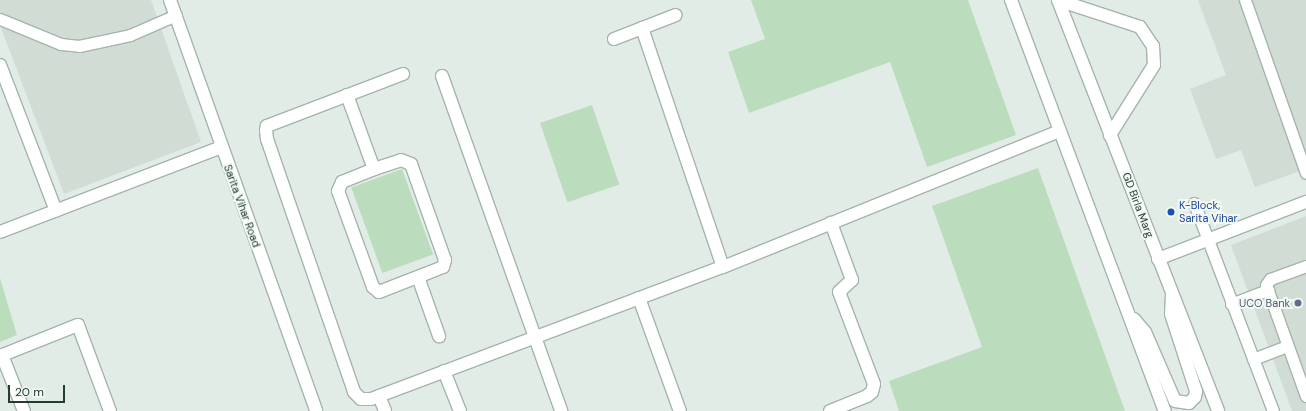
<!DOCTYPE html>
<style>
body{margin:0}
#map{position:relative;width:1306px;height:411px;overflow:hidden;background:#e2ece6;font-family:"DM Sans",sans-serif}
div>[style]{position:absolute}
.built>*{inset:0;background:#d0dcd4}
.green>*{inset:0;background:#bbddbe;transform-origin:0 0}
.roads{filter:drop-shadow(1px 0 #a5b4ac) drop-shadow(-1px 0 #a5b4ac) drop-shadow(0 1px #a5b4ac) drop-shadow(0 -1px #a5b4ac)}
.service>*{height:11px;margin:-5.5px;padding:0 5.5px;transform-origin:5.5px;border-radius:5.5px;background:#fff}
.minor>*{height:12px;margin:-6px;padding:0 6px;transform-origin:6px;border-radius:6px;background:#fff}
.tertiary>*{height:12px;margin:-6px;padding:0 6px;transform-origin:6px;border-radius:6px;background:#fff}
.secondary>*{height:12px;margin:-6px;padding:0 6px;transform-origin:6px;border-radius:6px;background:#fff}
.dots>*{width:11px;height:11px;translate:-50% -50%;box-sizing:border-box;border:2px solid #f3f8f4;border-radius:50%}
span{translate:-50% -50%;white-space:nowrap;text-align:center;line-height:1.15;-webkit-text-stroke:4px #f3f8f4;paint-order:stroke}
.street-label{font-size:11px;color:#223d30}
.transit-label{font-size:11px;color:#164399}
.left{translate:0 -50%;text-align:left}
.service-label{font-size:11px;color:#4e5e75}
.right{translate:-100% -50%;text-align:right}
.scale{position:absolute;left:8px;top:385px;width:57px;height:18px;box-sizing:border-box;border:2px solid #223d30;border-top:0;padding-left:5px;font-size:12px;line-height:14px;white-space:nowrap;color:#223d30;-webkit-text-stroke:3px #f3f8f4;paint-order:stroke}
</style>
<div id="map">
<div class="built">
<i style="clip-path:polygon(0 0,151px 0,201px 142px,64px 194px,0 25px)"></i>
<i style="clip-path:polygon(1198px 0,1306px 0,1306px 169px,1255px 187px,1241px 150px,1216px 159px,1190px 89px,1226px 75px)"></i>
<i style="clip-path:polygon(1306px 216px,1306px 411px,1292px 411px,1231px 245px)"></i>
</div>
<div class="green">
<i style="clip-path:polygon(751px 0,968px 0,1016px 135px,927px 167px,890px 62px,749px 113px,728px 52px,765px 39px)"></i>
<i style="left:592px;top:105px;width:84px;height:55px;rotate:71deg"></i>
<i style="clip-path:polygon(1038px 168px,1125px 411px,899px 411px,889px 381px,982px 347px,932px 206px)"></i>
<i style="left:402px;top:169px;width:91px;height:54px;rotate:70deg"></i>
<i style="clip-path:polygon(0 278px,17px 335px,0 342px)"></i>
</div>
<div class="roads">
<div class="service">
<i style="left:1245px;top:0;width:183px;rotate:70.6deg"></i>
<i style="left:0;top:19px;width:66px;rotate:22.3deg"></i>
<i style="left:61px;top:44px;width:18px;rotate:6deg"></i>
<i style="left:79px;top:46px;width:52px;rotate:-12.2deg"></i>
<i style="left:130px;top:35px;width:50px;rotate:-23.5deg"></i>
<i style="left:1194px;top:203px;width:222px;rotate:69.2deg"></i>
<i style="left:1306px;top:266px;width:38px;rotate:160deg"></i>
<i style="left:1270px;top:279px;width:7px;rotate:124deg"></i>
<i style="left:1266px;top:285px;width:118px;rotate:70.2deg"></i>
<i style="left:1231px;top:304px;width:40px;rotate:-21deg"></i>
<i style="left:1253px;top:359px;width:36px;rotate:-21deg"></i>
</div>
<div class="minor">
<i style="left:1058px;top:0;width:86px;rotate:18.2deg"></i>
<i style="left:1140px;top:27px;width:23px;rotate:56deg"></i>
<i style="left:1153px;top:46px;width:19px;rotate:87deg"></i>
<i style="left:1154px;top:65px;width:83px;rotate:122.2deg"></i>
<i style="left:642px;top:28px;width:252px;rotate:71.3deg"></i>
<i style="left:614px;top:39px;width:66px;rotate:-21.2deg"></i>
<i style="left:0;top:65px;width:156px;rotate:69deg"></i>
<i style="left:403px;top:74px;width:146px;rotate:159.1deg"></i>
<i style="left:267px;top:126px;width:4px;rotate:104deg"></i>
<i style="left:266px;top:130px;width:9px;rotate:84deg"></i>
<i style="left:267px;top:139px;width:268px;rotate:71deg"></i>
<i style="left:354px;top:392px;width:10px;rotate:45deg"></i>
<i style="left:361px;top:399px;width:10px"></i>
<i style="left:371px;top:399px;width:376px;rotate:-20.6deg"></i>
<i style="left:723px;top:267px;width:363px;rotate:-22deg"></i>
<i style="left:442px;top:76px;width:356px;rotate:70.4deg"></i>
<i style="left:347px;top:95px;width:79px;rotate:70deg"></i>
<i style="left:374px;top:169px;width:28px;rotate:-18deg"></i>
<i style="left:401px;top:160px;width:11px;rotate:22deg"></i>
<i style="left:411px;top:164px;width:102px;rotate:70.5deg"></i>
<i style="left:445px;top:260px;width:7px;rotate:106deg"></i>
<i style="left:443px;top:267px;width:69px;rotate:158.7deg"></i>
<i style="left:379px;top:292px;width:8px;rotate:-140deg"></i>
<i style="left:373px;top:287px;width:102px;rotate:-110deg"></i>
<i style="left:338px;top:191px;width:10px;rotate:-66deg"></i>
<i style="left:342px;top:182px;width:35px;rotate:-22deg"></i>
<i style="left:0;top:232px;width:237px;rotate:-21deg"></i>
<i style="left:1158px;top:259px;width:159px;rotate:-21.1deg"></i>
<i style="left:418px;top:277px;width:63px;rotate:70.4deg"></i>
<i style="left:639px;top:298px;width:120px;rotate:70.1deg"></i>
<i style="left:2px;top:355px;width:60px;rotate:68.6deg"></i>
<i style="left:0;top:356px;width:84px;rotate:-21.7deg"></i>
<i style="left:78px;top:325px;width:92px;rotate:69.6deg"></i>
<i style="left:444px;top:371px;width:43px;rotate:68.2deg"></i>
<i style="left:379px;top:396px;width:16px;rotate:68deg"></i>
<i style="left:830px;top:411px;width:40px;rotate:-22deg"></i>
<i style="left:867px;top:396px;width:6px;rotate:-39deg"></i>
<i style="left:872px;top:392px;width:8px;rotate:-76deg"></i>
<i style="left:874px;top:384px;width:98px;rotate:-110.8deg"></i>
<i style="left:839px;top:292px;width:18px;rotate:-43deg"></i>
<i style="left:852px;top:280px;width:61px;rotate:-110.2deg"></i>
</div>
<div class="tertiary">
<i style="left:170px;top:0;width:436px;rotate:70.4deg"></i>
</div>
<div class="secondary">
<i style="left:1011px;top:0;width:439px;rotate:69.5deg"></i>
<i style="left:1058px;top:0;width:441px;rotate:68.7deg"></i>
<i style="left:1134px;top:319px;width:17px;rotate:50deg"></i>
<i style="left:1145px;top:332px;width:75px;rotate:66.5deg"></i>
<i style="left:1175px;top:401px;width:14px;rotate:8deg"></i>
<i style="left:1189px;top:403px;width:8px;rotate:-45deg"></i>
<i style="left:1195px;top:397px;width:6px;rotate:-81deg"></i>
<i style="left:1196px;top:391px;width:81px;rotate:-108deg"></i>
<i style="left:1171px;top:314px;width:18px;rotate:-87deg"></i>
</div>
</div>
<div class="dots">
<i style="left:1171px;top:212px;background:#1a4fb4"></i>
<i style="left:1298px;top:303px;background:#5c6f8a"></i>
</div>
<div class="street-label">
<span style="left:1138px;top:205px;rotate:69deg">GD Birla Marg</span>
<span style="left:242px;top:206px;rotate:70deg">Sarita Vihar Road</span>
</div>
<div class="transit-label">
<span class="left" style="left:1179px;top:212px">K-Block,<br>Sarita Vihar</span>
</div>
<div class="service-label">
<span class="right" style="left:1290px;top:303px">UCO Bank</span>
</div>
<div class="scale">20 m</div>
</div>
